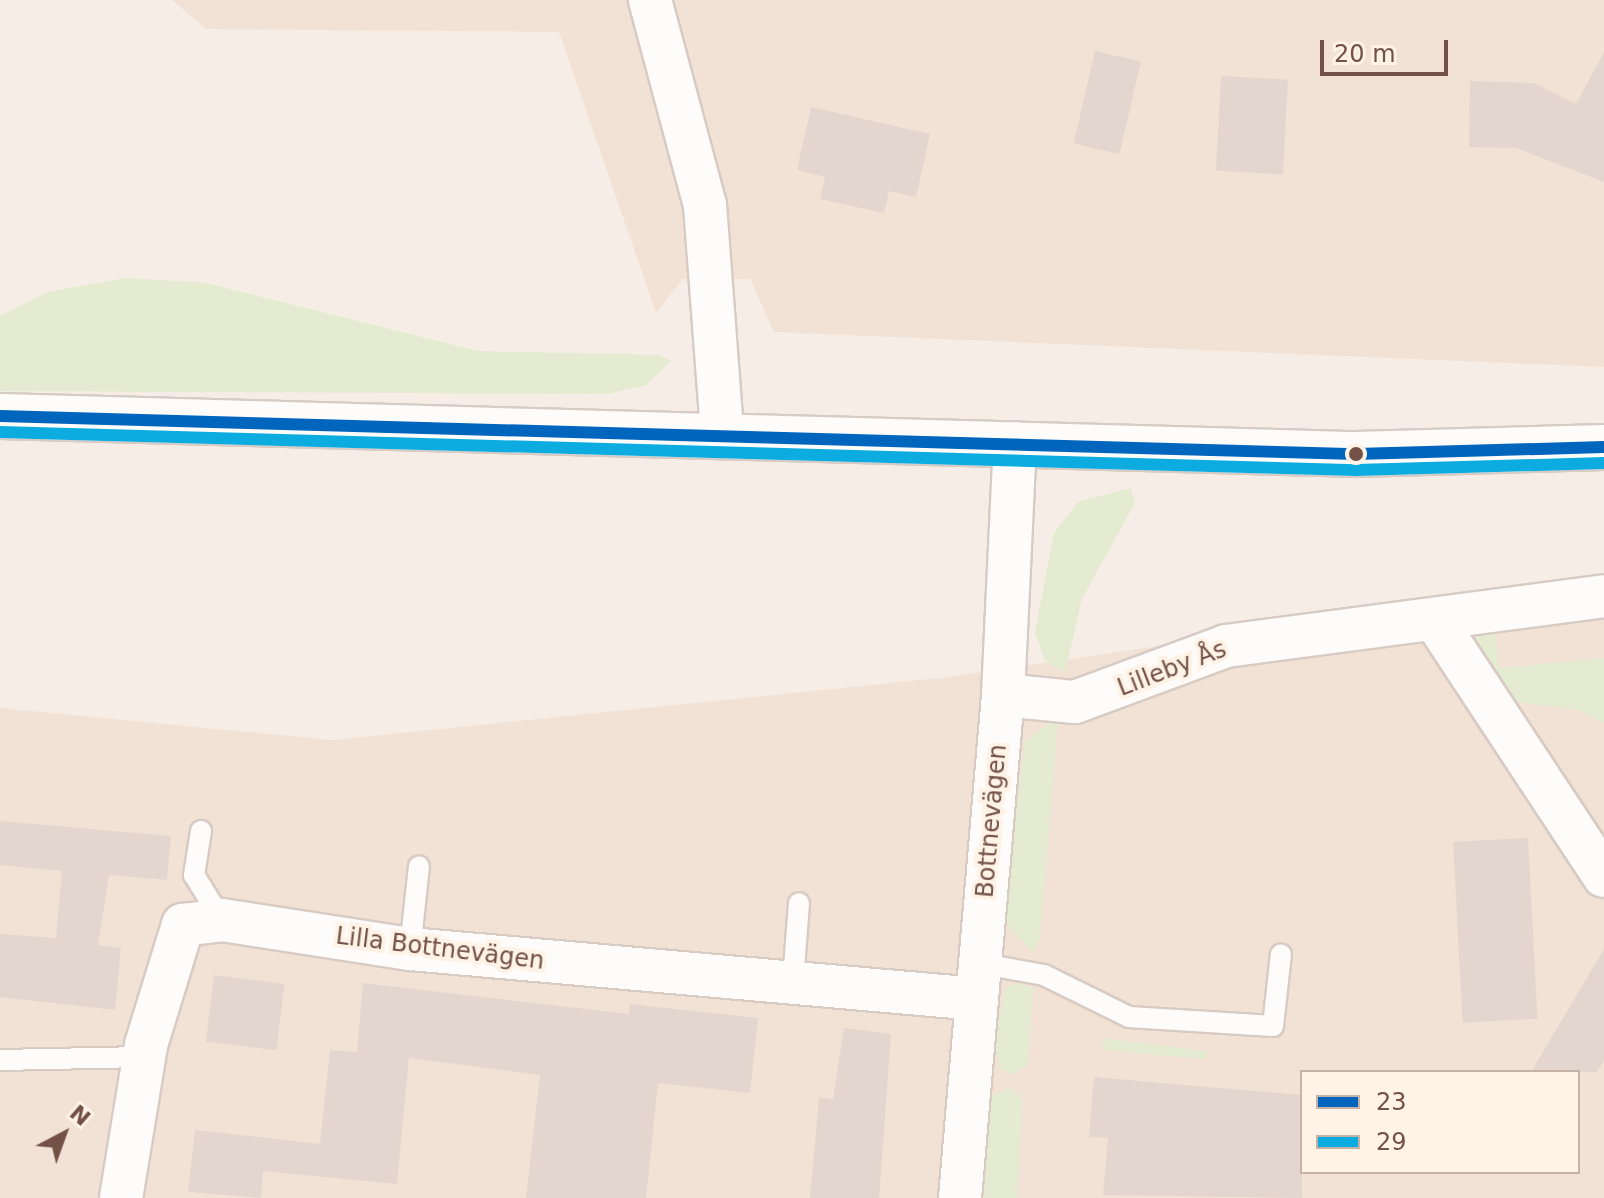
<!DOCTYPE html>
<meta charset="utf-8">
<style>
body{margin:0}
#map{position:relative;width:1604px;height:1198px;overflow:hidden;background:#f6eee6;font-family:"DejaVu Sans",sans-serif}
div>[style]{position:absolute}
.residential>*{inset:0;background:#f2e2d6}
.green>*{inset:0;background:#e4ebd1}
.building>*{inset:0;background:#e2d6ce;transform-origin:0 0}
.roads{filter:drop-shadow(2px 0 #d7cbc4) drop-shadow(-2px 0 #d7cbc4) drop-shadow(0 2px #d7cbc4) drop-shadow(0 -2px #d7cbc4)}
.lane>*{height:20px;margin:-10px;padding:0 10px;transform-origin:10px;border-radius:10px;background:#fefcfb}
.street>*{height:42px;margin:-21px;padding:0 21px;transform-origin:21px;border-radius:21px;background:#fefcfb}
.secondary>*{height:44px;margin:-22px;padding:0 22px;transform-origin:22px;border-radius:22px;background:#fefcfb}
.bus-1>*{height:12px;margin:-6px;padding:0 6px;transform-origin:6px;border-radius:6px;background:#0065bd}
.bus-2>*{height:12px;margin:-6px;padding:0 6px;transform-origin:6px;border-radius:6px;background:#0cace0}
.dots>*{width:22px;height:22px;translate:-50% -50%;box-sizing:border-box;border:4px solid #fff2e6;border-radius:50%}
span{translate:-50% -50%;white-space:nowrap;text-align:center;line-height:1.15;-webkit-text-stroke:8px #fff2e6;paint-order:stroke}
.street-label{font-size:24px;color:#735147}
.legend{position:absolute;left:1300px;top:1070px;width:280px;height:104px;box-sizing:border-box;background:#fff2e6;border:2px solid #c7b2a6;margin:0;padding:10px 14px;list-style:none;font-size:24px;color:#735147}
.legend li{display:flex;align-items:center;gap:16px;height:40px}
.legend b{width:40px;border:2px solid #c7b2a6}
.north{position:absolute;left:24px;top:1094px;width:80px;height:80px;-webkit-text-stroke:6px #fff2e6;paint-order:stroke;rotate:41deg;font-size:22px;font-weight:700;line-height:32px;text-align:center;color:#735147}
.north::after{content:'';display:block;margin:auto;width:28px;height:36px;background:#735147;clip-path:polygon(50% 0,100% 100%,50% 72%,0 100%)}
.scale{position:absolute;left:1320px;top:40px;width:128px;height:36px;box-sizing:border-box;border:4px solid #735147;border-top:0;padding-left:10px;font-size:24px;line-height:28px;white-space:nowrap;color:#735147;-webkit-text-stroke:6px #fff2e6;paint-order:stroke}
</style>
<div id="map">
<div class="residential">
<i style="clip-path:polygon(172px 0,1604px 0,1604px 367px,774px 332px,750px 279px,683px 279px,656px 313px,559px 32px,206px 29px)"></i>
<i style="clip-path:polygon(evenodd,1604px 580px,1604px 1198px,0 1198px,0 708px,332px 740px,949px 677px,1604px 580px,1302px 1072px,1578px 1072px,1578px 1172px,1302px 1172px,1302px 1072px)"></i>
</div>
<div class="green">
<i style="clip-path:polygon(125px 278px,206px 283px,478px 351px,660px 355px,671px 361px,646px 385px,608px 394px,0 391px,0 316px,48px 292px)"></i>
<i style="clip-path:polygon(1131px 488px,1135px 503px,1082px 599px,1065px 672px,1045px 661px,1035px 632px,1054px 533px,1078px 502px)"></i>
<i style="clip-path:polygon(1475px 634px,1495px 634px,1499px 668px,1604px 658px,1604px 723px,1579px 710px,1498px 700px)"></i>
<i style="clip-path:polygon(1058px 717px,1040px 939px,1033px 953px,1004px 922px,1007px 885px,1025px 741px)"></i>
<i style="clip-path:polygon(1019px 983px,1033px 988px,1028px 1064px,1013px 1075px,999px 1068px,995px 1038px,1006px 987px)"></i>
<i style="clip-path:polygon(1103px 1038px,1206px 1051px,1206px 1059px,1103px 1050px)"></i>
<i style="clip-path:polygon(1010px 1087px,1022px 1099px,1017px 1198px,984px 1198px,991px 1097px)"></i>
</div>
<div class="building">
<i style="left:1095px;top:51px;width:47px;height:95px;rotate:13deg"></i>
<i style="clip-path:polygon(1604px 52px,1604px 182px,1516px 148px,1469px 147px,1470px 81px,1534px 83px,1576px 104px)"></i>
<i style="left:1221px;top:76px;width:67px;height:95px;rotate:3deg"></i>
<i style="clip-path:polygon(811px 107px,930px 134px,916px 197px,889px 191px,884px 213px,820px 199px,825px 177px,797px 170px)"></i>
<i style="clip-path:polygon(0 821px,171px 836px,167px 880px,109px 875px,98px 945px,121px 948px,115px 1010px,0 997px,0 934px,56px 938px,62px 871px,0 865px)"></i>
<i style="left:1528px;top:838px;width:181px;height:75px;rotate:87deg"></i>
<i style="clip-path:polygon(1604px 949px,1604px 1060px,1597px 1072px,1531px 1072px)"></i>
<i style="left:214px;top:975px;width:71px;height:67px;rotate:7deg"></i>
<i style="clip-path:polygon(363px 983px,629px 1014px,630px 1004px,758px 1018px,750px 1093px,658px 1083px,646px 1198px,526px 1198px,540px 1075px,409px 1058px,397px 1184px,263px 1171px,261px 1198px,188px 1192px,195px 1130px,320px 1144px,330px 1050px,357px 1052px)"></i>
<i style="clip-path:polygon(844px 1028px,891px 1034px,879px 1198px,810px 1198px,819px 1098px,833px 1099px)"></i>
<i style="clip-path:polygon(1094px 1077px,1302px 1095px,1302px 1198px,1103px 1195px,1108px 1138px,1089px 1137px)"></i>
</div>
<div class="roads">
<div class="lane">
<i style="left:201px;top:831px;width:45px;rotate:99deg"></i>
<i style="left:194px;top:875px;width:53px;rotate:58.1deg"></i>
<i style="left:410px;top:949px;width:83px;rotate:-83.8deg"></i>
<i style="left:978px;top:963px;width:67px;rotate:10.3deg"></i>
<i style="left:1044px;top:975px;width:95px;rotate:26.3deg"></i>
<i style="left:1129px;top:1017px;width:144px;rotate:3.6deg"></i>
<i style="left:1273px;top:1026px;width:72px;rotate:-83.7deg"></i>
<i style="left:793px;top:981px;width:78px;rotate:-85.6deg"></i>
<i style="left:0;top:1060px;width:144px;rotate:-1.2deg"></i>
</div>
<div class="street">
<i style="left:650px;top:0;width:212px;rotate:75deg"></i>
<i style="left:705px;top:205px;width:229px;rotate:85.7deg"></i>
<i style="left:1437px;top:623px;width:303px;rotate:56.6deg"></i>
<i style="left:1003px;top:695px;width:72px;rotate:5.6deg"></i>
<i style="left:1075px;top:702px;width:161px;rotate:-20.3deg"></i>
<i style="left:1226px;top:646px;width:381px;rotate:-7.5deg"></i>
<i style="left:121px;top:1198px;width:155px;rotate:-80.7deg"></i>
<i style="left:146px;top:1045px;width:126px;rotate:-72.9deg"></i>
<i style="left:183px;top:925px;width:39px;rotate:-7deg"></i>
<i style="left:222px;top:920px;width:190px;rotate:8.8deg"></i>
<i style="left:410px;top:949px;width:569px;rotate:5.04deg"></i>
<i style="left:960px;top:1198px;width:505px;rotate:-85.11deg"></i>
<i style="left:1003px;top:695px;width:252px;rotate:-87.3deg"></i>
</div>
<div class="secondary">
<i style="left:0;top:416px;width:1357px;rotate:1.61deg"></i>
<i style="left:1356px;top:454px;width:248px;rotate:-1.6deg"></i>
</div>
</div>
<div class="bus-1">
<i style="left:0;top:416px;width:1357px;rotate:1.61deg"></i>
<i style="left:1356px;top:454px;width:248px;rotate:-1.6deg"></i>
</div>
<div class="bus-2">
<i style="left:0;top:432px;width:1357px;rotate:1.61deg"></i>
<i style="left:1356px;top:470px;width:248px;rotate:-1.6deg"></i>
</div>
<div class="dots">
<i style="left:1356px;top:454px;background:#735147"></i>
</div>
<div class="street-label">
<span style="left:1172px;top:669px;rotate:-21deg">Lilleby Ås</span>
<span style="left:992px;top:821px;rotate:-85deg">Bottnevägen</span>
<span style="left:440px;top:949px;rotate:7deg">Lilla Bottnevägen</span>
</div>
<ul class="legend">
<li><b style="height:10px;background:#0065bd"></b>23</li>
<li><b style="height:10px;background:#0cace0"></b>29</li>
</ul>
<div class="north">N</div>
<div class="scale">20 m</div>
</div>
